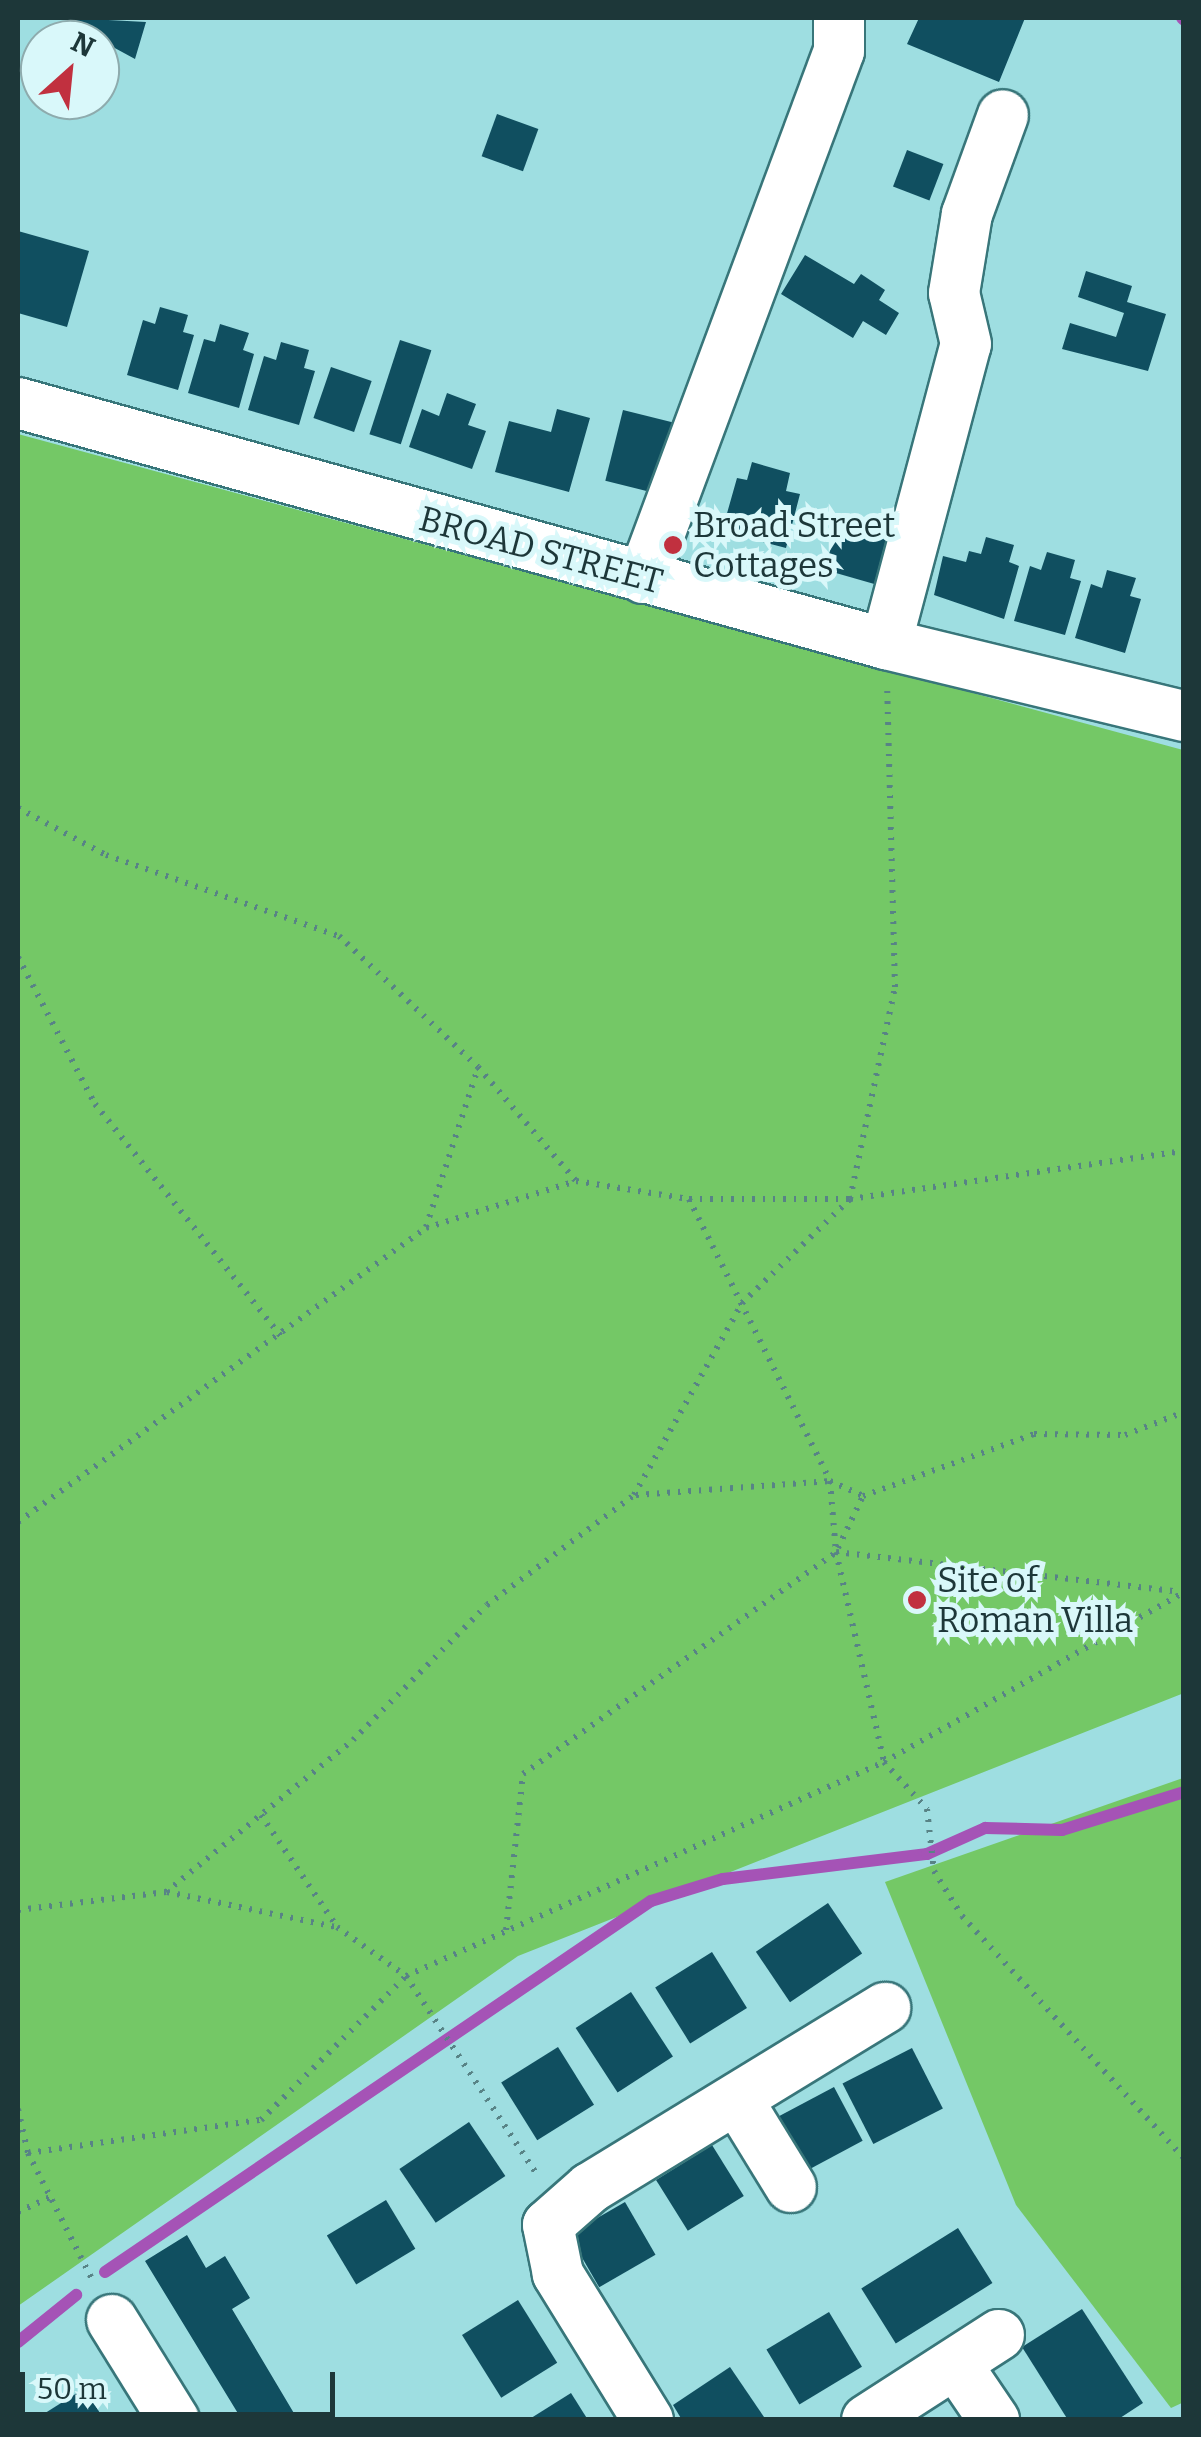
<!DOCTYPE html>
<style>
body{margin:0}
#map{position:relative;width:1201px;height:2437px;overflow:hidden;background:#9edee1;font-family:Bitter,serif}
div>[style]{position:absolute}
.green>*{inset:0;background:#74c866}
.stream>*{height:12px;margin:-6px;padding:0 6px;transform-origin:6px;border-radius:6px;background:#a553b6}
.building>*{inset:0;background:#104f60;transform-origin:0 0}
.path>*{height:6px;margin-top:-3px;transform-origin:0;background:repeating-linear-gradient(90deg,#588386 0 2.5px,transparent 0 10.5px)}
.roads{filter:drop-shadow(2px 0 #38767a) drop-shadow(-2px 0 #38767a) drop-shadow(0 2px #38767a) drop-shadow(0 -2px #38767a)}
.minor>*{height:50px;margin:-25px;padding:0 25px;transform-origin:25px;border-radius:25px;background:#fff}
.dots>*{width:28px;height:28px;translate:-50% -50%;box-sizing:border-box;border:5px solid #d9f8fa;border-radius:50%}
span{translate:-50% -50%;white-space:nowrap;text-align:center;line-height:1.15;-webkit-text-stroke:10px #d9f8fa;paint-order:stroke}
.poi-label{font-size:35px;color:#1d3739}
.left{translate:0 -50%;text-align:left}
.street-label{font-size:35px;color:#1d3739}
.frame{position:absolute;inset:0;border:20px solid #1d3739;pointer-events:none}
.north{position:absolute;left:20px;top:20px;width:100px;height:100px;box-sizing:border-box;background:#d9f8fa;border:2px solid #8eabad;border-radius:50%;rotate:27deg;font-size:28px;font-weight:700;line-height:40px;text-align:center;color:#1d3739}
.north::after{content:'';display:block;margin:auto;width:35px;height:45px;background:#c1303f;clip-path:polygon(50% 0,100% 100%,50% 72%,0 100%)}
.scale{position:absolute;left:20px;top:2372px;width:315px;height:45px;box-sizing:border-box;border:5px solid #1d3739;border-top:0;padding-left:12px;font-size:30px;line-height:35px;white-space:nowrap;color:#1d3739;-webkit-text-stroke:8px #d9f8fa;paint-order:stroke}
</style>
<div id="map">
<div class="green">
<i style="clip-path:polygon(18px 434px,1183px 750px,1184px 1693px,518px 1956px,18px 2306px)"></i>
<i style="clip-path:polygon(1183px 1778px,1184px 2402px,1171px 2408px,1016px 2205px,885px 1882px)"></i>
</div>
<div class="stream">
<i style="left:1182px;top:18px;width:3px;rotate:45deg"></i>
<i style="left:105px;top:2272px;width:660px;rotate:-34.2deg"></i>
<i style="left:651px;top:1901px;width:75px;rotate:-17deg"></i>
<i style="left:723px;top:1879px;width:206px;rotate:-7deg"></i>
<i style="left:927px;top:1854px;width:64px;rotate:-24.1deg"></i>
<i style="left:985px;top:1828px;width:77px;rotate:1.5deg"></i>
<i style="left:1062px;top:1830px;width:128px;rotate:-17.3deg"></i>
<i style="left:18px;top:2342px;width:75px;rotate:-39deg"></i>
</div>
<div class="building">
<i style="clip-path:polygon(70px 18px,146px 22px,135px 59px,100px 40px,63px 40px)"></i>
<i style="clip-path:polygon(919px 18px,969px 20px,1025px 18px,999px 82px,907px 44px)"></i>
<i style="left:497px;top:114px;width:44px;height:45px;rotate:20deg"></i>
<i style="left:907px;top:150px;width:39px;height:39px;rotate:21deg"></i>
<i style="clip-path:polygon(18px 231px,89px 251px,67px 327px,18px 313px)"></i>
<i style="clip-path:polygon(805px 255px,854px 284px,861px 274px,885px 290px,879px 300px,899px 313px,886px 335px,863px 321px,853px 338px,781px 294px)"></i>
<i style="clip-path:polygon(1086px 271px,1132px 286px,1127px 302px,1166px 314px,1148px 371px,1062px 349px,1070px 323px,1116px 337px,1124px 313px,1078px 297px)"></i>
<i style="clip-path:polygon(160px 307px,188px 315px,183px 332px,194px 335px,178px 390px,127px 375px,143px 320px,155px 324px)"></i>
<i style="clip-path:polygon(220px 324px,249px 333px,243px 350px,254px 354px,239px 408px,188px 393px,204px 339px,215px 342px)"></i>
<i style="left:400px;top:340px;width:33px;height:99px;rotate:18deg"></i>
<i style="clip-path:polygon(281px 342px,309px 350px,304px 368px,315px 371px,299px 425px,248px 410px,264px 356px,276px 360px)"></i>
<i style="left:331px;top:367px;width:43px;height:54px;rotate:19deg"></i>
<i style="clip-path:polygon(447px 393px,476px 404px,468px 425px,486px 431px,472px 469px,409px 447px,422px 409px,439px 416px)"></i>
<i style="clip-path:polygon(557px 409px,590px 418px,569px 492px,495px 472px,509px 421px,551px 432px)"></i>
<i style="left:623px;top:410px;width:58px;height:73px;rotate:14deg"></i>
<i style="clip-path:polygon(752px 462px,790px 473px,786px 491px,800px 494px,786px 548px,722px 531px,737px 478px,747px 480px)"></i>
<i style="left:840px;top:516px;width:59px;height:56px;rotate:16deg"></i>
<i style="clip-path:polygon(986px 537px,1014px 545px,1009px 562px,1019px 566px,1004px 619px,934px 595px,943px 556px,966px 562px,969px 551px,981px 554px)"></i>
<i style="clip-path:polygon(1047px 552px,1075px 560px,1070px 578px,1081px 581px,1065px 635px,1014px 621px,1030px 566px,1041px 570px)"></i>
<i style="clip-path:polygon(1107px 570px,1136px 578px,1130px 596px,1141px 599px,1125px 653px,1075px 638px,1091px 584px,1102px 588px)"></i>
<i style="left:828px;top:1903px;width:61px;height:87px;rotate:56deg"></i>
<i style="left:712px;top:1952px;width:66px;height:67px;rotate:58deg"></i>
<i style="left:631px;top:1992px;width:77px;height:66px;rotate:57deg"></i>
<i style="left:558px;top:2047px;width:68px;height:67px;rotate:58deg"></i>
<i style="left:912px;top:2048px;width:68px;height:78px;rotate:63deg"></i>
<i style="left:834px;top:2087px;width:61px;height:64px;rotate:62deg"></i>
<i style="left:469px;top:2122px;width:65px;height:84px;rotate:56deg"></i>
<i style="left:712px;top:2145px;width:60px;height:66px;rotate:58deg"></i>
<i style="left:386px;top:2200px;width:57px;height:69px;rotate:59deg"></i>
<i style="left:625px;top:2202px;width:61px;height:65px;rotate:60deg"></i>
<i style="left:958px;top:2228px;width:65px;height:114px;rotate:58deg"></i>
<i style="clip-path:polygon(187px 2235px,206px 2268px,225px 2256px,250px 2298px,232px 2309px,298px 2420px,242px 2420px,145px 2261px)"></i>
<i style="left:518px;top:2300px;width:74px;height:66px;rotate:58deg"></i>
<i style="clip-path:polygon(1082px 2309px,1143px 2403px,1117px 2420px,1068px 2420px,1022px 2347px)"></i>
<i style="left:829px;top:2312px;width:64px;height:73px;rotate:59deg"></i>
<i style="clip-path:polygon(730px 2367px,766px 2420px,682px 2420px,673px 2405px)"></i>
<i style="clip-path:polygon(85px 2388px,104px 2420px,45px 2420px,42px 2415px)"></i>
<i style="clip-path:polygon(571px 2393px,588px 2420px,528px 2420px)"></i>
</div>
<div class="path">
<i style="left:18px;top:808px;width:100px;rotate:28.1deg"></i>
<i style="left:106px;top:855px;width:247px;rotate:19.2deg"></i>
<i style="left:339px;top:936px;width:191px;rotate:43.3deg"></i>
<i style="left:478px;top:1067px;width:150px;rotate:49.3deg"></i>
<i style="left:18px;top:957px;width:166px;rotate:62.4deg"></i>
<i style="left:95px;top:1104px;width:297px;rotate:51.3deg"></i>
<i style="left:689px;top:1199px;width:315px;rotate:63.4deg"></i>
<i style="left:830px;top:1481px;width:71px;rotate:85.2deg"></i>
<i style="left:836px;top:1552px;width:215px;rotate:77.1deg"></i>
<i style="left:884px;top:1762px;width:64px;rotate:47.5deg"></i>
<i style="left:927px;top:1809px;width:62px;rotate:83.6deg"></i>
<i style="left:934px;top:1871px;width:53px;rotate:58.1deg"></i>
<i style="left:962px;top:1916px;width:328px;rotate:47.5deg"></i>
<i style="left:426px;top:1227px;width:167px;rotate:-71.9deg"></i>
<i style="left:636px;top:1495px;width:195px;rotate:-4.1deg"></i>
<i style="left:830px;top:1481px;width:36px;rotate:24deg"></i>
<i style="left:18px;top:1522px;width:503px;rotate:-35.78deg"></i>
<i style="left:426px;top:1228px;width:157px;rotate:-17.4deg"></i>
<i style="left:576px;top:1181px;width:114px;rotate:9.1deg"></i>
<i style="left:689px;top:1199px;width:161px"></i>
<i style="left:850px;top:1199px;width:337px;rotate:-8.2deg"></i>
<i style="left:838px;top:1548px;width:58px;rotate:-64.3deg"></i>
<i style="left:863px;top:1496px;width:182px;rotate:-19.9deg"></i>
<i style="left:1034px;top:1434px;width:91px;rotate:0.6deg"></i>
<i style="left:1125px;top:1435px;width:63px;rotate:-21.3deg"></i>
<i style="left:261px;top:1815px;width:135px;rotate:55.8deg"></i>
<i style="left:337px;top:1927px;width:85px;rotate:35.4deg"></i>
<i style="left:406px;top:1976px;width:238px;rotate:56.6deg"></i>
<i style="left:167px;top:1892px;width:173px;rotate:11.7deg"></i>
<i style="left:18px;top:1910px;width:149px;rotate:-6.9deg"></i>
<i style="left:166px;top:1892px;width:241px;rotate:-39.1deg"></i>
<i style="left:353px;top:1740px;width:190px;rotate:-45.2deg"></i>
<i style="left:487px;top:1605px;width:184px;rotate:-36.8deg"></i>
<i style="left:634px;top:1495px;width:220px;rotate:-60.6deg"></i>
<i style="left:742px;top:1303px;width:150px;rotate:-43.9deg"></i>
<i style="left:850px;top:1199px;width:217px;rotate:-78deg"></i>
<i style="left:895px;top:987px;width:297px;rotate:-91.5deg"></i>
<i style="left:506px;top:1930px;width:157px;rotate:-83.8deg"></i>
<i style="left:523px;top:1774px;width:384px;rotate:-35.3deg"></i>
<i style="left:836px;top:1552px;width:346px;rotate:6.6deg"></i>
<i style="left:18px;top:2109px;width:45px;rotate:77.2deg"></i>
<i style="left:28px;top:2153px;width:144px;rotate:63.1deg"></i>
<i style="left:28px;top:2153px;width:235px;rotate:-8.1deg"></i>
<i style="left:261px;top:2120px;width:204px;rotate:-44.8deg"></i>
<i style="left:406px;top:1976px;width:524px;rotate:-24.12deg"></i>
<i style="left:884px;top:1762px;width:345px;rotate:-29.5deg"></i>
<i style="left:18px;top:2212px;width:38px;rotate:-25deg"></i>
</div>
<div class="roads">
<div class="minor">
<i style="left:18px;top:403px;width:901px;rotate:15.52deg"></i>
<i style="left:886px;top:644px;width:307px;rotate:13.6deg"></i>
<i style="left:643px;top:578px;width:562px;rotate:-69.6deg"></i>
<i style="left:839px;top:51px;width:33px;rotate:-90deg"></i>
<i style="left:886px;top:644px;width:310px;rotate:-75.1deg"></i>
<i style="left:966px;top:344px;width:52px;rotate:-103.2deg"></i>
<i style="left:954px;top:293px;width:80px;rotate:-80.7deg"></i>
<i style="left:967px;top:214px;width:105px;rotate:-70deg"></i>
<i style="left:738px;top:2101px;width:101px;rotate:58.4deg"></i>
<i style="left:112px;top:2320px;width:118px;rotate:58.2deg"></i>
<i style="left:956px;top:2364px;width:68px;rotate:55.8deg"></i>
<i style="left:648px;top:2420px;width:172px;rotate:-121.7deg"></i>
<i style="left:558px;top:2274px;width:50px;rotate:-101.5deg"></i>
<i style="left:548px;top:2225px;width:56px;rotate:-41.4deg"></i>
<i style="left:590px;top:2188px;width:346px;rotate:-31.4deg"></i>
<i style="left:867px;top:2420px;width:157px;rotate:-32.8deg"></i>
</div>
</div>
<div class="dots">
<i style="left:673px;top:545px;background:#c1303f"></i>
<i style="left:917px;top:1600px;background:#c1303f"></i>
</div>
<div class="poi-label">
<span class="left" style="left:693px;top:545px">Broad Street<br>Cottages</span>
<span class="left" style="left:937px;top:1600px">Site of<br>Roman Villa</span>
</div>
<div class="street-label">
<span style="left:541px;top:550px;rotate:15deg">BROAD STREET</span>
</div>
<div class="frame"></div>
<div class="north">N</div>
<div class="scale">50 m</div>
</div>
